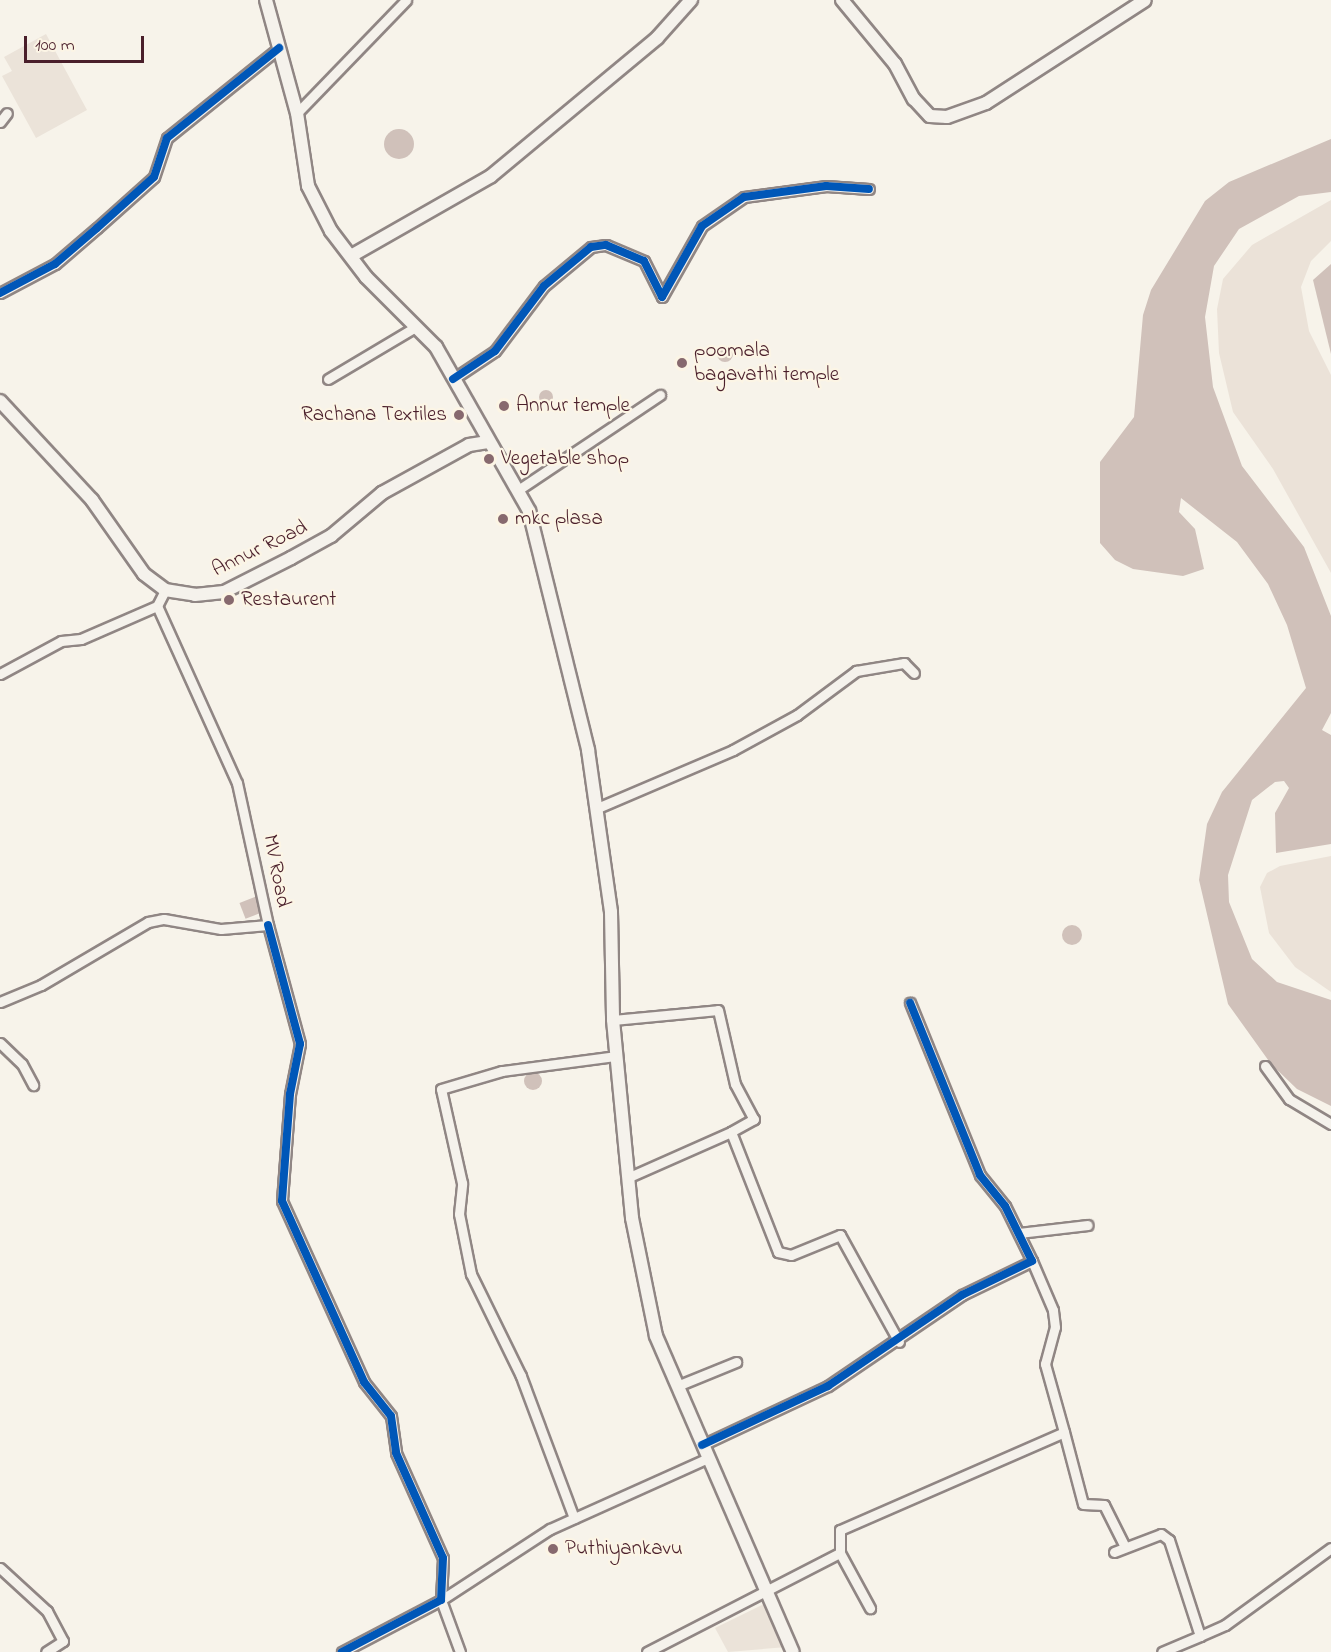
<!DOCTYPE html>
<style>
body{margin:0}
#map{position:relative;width:1331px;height:1652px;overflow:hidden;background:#f7f3ea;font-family:"Indie Flower",sans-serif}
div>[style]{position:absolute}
.built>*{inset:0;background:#ebe3d9}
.green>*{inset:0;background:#ebe2d8}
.water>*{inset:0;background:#d0c1ba;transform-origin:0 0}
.round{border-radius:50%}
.roads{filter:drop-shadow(2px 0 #908684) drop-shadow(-2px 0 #908684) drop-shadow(0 2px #908684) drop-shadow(0 -2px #908684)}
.minor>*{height:9px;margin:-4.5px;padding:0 4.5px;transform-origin:4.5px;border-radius:4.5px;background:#f5f2ec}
.major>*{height:12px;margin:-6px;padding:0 6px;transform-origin:6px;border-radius:6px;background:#f5f2ec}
.cycleway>*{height:8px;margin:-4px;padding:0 4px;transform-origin:4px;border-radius:4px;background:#0057b8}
.dots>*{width:16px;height:16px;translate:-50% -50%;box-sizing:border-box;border:3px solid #fcf5e5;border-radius:50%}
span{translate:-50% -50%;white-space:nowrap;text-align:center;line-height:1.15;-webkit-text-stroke:4.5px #fcf5e5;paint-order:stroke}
.poi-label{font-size:21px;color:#4a1f2b}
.left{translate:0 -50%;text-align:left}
.right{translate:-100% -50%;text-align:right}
.street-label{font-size:21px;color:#4a1f2b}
.scale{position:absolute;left:24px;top:36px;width:120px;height:27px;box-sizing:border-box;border:3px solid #4a1f2b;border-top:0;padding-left:8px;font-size:18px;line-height:21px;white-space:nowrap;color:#4a1f2b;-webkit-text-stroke:4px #fcf5e5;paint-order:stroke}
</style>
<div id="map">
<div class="built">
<i style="clip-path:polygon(46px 34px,87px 110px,36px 138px,2px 76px,12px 71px,4px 57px)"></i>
<i style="clip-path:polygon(768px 1602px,787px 1647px,728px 1652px,715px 1628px)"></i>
</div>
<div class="green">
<i style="clip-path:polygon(1331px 200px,1331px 241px,1311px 261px,1301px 287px,1309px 331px,1331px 375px,1331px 573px,1273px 469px,1233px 412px,1219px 353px,1217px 309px,1223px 279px,1252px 245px)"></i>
<i style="clip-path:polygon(1331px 856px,1331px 992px,1295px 967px,1269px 933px,1260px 887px,1267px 873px,1280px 866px)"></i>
</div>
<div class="water">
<i class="round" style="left:384px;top:129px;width:30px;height:30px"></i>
<i style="clip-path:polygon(1331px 139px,1331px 192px,1299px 196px,1239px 229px,1214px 266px,1205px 317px,1213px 387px,1242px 466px,1304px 547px,1331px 616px,1331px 713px,1322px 730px,1331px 735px,1331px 844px,1276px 853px,1275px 813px,1289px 788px,1284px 781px,1275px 782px,1252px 800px,1228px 875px,1229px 902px,1252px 959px,1277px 982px,1331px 1000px,1331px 1106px,1297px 1089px,1271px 1064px,1228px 1004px,1199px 880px,1207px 824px,1222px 792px,1306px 688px,1287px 625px,1268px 584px,1237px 542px,1181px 498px,1179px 512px,1195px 529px,1204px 569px,1183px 576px,1133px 569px,1115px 560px,1100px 543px,1100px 462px,1134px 417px,1143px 315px,1151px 290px,1205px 201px,1229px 182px)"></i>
<i style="clip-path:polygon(1331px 264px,1331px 354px,1313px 280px)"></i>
<i class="round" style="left:717px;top:346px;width:16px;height:16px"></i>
<i class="round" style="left:539px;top:390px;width:14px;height:14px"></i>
<i style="left:260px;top:895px;width:17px;height:22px;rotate:69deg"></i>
<i class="round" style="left:1062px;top:925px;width:20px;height:20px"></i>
<i class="round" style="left:524px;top:1072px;width:18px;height:18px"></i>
</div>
<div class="roads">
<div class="minor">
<i style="left:297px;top:113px;width:157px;rotate:-46deg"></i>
<i style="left:0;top:122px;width:11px;rotate:-52deg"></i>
<i style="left:0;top:293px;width:62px;rotate:-27.8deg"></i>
<i style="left:55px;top:264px;width:55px;rotate:-40.6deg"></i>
<i style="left:97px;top:228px;width:76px;rotate:-41.8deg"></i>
<i style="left:154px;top:177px;width:41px;rotate:-71.6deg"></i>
<i style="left:167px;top:138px;width:144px;rotate:-38.8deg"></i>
<i style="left:328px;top:379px;width:100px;rotate:-30.7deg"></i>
<i style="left:453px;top:379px;width:50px;rotate:-33.7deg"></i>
<i style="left:495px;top:351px;width:81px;rotate:-53deg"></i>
<i style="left:544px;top:286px;width:61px;rotate:-39.7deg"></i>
<i style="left:591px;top:247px;width:15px;rotate:-8deg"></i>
<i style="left:606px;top:245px;width:41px;rotate:22.8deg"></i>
<i style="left:644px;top:261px;width:40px;rotate:63.4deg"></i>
<i style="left:662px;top:297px;width:81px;rotate:-60.6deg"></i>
<i style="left:702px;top:226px;width:51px;rotate:-34.6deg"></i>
<i style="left:744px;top:197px;width:83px;rotate:-7.6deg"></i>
<i style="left:826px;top:186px;width:43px;rotate:4deg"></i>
<i style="left:518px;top:490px;width:171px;rotate:-33.8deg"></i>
<i style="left:0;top:674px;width:69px;rotate:-28.4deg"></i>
<i style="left:61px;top:641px;width:20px;rotate:-6deg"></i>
<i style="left:81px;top:639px;width:83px;rotate:-23.5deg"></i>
<i style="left:595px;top:809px;width:150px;rotate:-23.1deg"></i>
<i style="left:733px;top:750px;width:73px;rotate:-28.7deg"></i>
<i style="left:797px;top:715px;width:74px;rotate:-36.7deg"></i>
<i style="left:856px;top:671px;width:49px;rotate:-9.5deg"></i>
<i style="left:904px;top:663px;width:14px;rotate:45deg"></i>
<i style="left:268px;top:925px;width:123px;rotate:74.9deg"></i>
<i style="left:300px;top:1044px;width:51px;rotate:101.3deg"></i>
<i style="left:290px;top:1094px;width:107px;rotate:94.3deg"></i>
<i style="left:282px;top:1201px;width:199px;rotate:65.6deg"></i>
<i style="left:364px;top:1382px;width:43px;rotate:51.5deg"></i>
<i style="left:391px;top:1416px;width:37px;rotate:82deg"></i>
<i style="left:396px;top:1453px;width:115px;rotate:65.9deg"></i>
<i style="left:443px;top:1558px;width:42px;rotate:92.7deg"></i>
<i style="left:441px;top:1600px;width:112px;rotate:152.3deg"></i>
<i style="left:0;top:1002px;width:44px;rotate:-22.5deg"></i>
<i style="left:41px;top:985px;width:124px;rotate:-30.5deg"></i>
<i style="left:148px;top:922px;width:16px;rotate:-11deg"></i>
<i style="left:164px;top:919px;width:58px;rotate:10deg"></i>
<i style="left:221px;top:929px;width:47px;rotate:-4.9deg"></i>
<i style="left:268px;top:925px;width:145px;rotate:-102.3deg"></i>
<i style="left:237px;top:783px;width:194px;rotate:-114.3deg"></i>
<i style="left:157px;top:606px;width:18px;rotate:-63deg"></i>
<i style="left:613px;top:1020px;width:105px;rotate:-5.4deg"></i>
<i style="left:718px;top:1010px;width:76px;rotate:77.1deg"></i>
<i style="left:735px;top:1084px;width:40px;rotate:62deg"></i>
<i style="left:754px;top:1119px;width:26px;rotate:151deg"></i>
<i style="left:0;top:1043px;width:30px;rotate:44deg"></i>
<i style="left:22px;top:1064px;width:24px;rotate:62deg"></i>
<i style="left:1265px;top:1066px;width:41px;rotate:54deg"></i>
<i style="left:1289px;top:1099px;width:49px;rotate:30.8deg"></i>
<i style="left:627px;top:1178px;width:114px;rotate:-23.9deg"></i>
<i style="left:731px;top:1132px;width:129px;rotate:68.6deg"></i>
<i style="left:778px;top:1252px;width:13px;rotate:13deg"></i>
<i style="left:791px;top:1255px;width:53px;rotate:-22.2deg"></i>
<i style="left:840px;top:1235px;width:122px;rotate:61.1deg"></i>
<i style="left:1019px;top:1233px;width:69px;rotate:-6.6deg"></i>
<i style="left:677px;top:1386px;width:64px;rotate:-22.1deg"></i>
<i style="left:1064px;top:1432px;width:74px;rotate:75.2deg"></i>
<i style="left:1083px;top:1504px;width:21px;rotate:3deg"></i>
<i style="left:1104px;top:1505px;width:47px;rotate:63.4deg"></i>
<i style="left:702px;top:1445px;width:139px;rotate:-25.1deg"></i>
<i style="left:828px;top:1386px;width:162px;rotate:-34.2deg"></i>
<i style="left:962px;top:1295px;width:78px;rotate:-25.9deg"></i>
<i style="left:1032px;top:1261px;width:61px;rotate:-116.1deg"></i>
<i style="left:1005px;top:1206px;width:40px;rotate:-129deg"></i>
<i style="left:980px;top:1175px;width:186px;rotate:-112.1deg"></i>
<i style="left:574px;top:1518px;width:152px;rotate:-110.5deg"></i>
<i style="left:521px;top:1376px;width:114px;rotate:-116.1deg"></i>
<i style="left:471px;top:1274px;width:61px;rotate:-101.3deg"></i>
<i style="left:459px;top:1214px;width:31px;rotate:-84deg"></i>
<i style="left:462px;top:1183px;width:96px;rotate:-102.6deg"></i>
<i style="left:441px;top:1089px;width:64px;rotate:-16.4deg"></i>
<i style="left:502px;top:1071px;width:115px;rotate:-7.5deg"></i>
<i style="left:1114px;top:1552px;width:50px;rotate:-21deg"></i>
<i style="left:1161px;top:1534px;width:10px;rotate:37deg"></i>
<i style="left:1169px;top:1540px;width:101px;rotate:72.1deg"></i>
<i style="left:1200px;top:1636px;width:41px;rotate:157.2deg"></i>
<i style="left:840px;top:1553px;width:23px;rotate:-90deg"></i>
<i style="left:840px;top:1530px;width:244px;rotate:-23.6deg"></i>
<i style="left:1064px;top:1432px;width:71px;rotate:-105.6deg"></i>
<i style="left:1045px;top:1364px;width:38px;rotate:-75deg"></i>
<i style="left:1055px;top:1327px;width:17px;rotate:-97deg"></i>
<i style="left:1053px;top:1310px;width:53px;rotate:-113.2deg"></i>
<i style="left:0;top:1568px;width:64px;rotate:42.5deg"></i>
<i style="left:47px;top:1611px;width:34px;rotate:62deg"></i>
<i style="left:63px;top:1641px;width:20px;rotate:147deg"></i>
<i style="left:1200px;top:1636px;width:27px;rotate:-24deg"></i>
<i style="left:1225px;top:1625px;width:131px;rotate:-36deg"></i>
<i style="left:460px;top:1652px;width:55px;rotate:-110.1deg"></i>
<i style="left:441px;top:1600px;width:130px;rotate:-33.1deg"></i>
<i style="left:550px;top:1529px;width:173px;rotate:-24.2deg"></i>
<i style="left:647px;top:1652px;width:217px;rotate:-27.2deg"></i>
<i style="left:840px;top:1553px;width:63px;rotate:61.4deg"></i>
</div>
<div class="major">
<i style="left:266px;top:0;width:117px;rotate:74.7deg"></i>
<i style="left:297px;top:113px;width:74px;rotate:81.4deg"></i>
<i style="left:308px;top:186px;width:51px;rotate:62.9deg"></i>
<i style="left:331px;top:231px;width:58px;rotate:52.7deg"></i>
<i style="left:366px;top:277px;width:99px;rotate:45deg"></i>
<i style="left:436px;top:347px;width:189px;rotate:60.4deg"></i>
<i style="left:529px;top:511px;width:246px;rotate:76.1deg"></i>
<i style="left:588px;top:750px;width:164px;rotate:81.9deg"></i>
<i style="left:611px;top:912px;width:108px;rotate:88.9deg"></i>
<i style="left:613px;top:1020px;width:199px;rotate:84.5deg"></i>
<i style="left:632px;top:1218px;width:120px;rotate:78.5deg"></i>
<i style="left:656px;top:1336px;width:344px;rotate:66.6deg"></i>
<i style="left:842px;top:0;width:83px;rotate:50.4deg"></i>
<i style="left:895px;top:64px;width:40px;rotate:62deg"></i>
<i style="left:914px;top:99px;width:23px;rotate:47deg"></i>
<i style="left:930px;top:116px;width:17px;rotate:3deg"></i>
<i style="left:947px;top:117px;width:41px;rotate:-19.7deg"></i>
<i style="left:986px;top:103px;width:189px;rotate:-32.9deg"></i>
<i style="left:351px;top:256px;width:161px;rotate:-29.7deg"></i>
<i style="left:491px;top:176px;width:216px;rotate:-39.7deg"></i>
<i style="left:657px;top:38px;width:51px;rotate:-48.2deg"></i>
<i style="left:0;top:401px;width:135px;rotate:47.1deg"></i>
<i style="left:92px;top:500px;width:90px;rotate:54.9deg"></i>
<i style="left:144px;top:574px;width:26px;rotate:37deg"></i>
<i style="left:165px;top:590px;width:30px;rotate:9deg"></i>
<i style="left:195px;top:595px;width:29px;rotate:-6deg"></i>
<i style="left:224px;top:592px;width:75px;rotate:-26.9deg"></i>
<i style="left:291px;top:558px;width:46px;rotate:-28.8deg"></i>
<i style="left:331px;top:536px;width:67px;rotate:-40.1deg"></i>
<i style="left:382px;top:493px;width:99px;rotate:-28.9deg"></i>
<i style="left:469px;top:445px;width:19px;rotate:-9deg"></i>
</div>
</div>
<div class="cycleway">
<i style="left:0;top:293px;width:62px;rotate:-27.8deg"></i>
<i style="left:55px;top:264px;width:55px;rotate:-40.6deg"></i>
<i style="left:97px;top:228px;width:76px;rotate:-41.8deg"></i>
<i style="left:154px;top:177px;width:41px;rotate:-71.6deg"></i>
<i style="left:167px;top:138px;width:144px;rotate:-38.8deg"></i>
<i style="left:453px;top:379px;width:50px;rotate:-33.7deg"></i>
<i style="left:495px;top:351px;width:81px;rotate:-53deg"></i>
<i style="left:544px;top:286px;width:61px;rotate:-39.7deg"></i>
<i style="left:591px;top:247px;width:15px;rotate:-8deg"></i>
<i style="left:606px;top:245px;width:41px;rotate:22.8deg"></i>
<i style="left:644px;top:261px;width:40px;rotate:63.4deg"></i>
<i style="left:662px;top:297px;width:81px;rotate:-60.6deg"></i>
<i style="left:702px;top:226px;width:51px;rotate:-34.6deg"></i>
<i style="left:744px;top:197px;width:83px;rotate:-7.6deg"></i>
<i style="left:826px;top:186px;width:43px;rotate:4deg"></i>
<i style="left:268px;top:925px;width:123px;rotate:74.9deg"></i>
<i style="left:300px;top:1044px;width:51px;rotate:101.3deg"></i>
<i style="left:290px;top:1094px;width:107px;rotate:94.3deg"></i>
<i style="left:282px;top:1201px;width:199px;rotate:65.6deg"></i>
<i style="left:364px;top:1382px;width:43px;rotate:51.5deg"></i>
<i style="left:391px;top:1416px;width:37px;rotate:82deg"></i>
<i style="left:396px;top:1453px;width:115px;rotate:65.9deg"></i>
<i style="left:443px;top:1558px;width:42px;rotate:92.7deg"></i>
<i style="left:441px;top:1600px;width:112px;rotate:152.3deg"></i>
<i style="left:702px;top:1445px;width:139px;rotate:-25.1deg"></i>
<i style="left:828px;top:1386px;width:162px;rotate:-34.2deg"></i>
<i style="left:962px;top:1295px;width:78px;rotate:-25.9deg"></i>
<i style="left:1032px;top:1261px;width:61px;rotate:-116.1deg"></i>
<i style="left:1005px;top:1206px;width:40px;rotate:-129deg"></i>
<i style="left:980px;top:1175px;width:186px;rotate:-112.1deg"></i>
</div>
<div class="dots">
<i style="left:682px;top:363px;background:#87696e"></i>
<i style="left:504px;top:406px;background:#87696e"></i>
<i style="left:459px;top:415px;background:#87696e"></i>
<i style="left:489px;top:459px;background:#87696e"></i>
<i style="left:503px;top:519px;background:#87696e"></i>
<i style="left:229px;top:600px;background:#87696e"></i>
<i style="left:553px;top:1549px;background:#87696e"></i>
</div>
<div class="poi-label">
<span class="left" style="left:694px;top:363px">poomala<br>bagavathi temple</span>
<span class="left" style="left:516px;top:406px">Annur temple</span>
<span class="right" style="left:447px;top:415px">Rachana Textiles</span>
<span class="left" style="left:501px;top:459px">Vegetable shop</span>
<span class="left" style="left:515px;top:519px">mkc plasa</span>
<span class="left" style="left:241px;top:600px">Restaurent</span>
<span class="left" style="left:565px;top:1549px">Puthiyankavu</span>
</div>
<div class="street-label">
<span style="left:260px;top:549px;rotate:-26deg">Annur Road</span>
<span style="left:276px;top:871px;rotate:79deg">MV Road</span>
</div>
<div class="scale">100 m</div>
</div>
